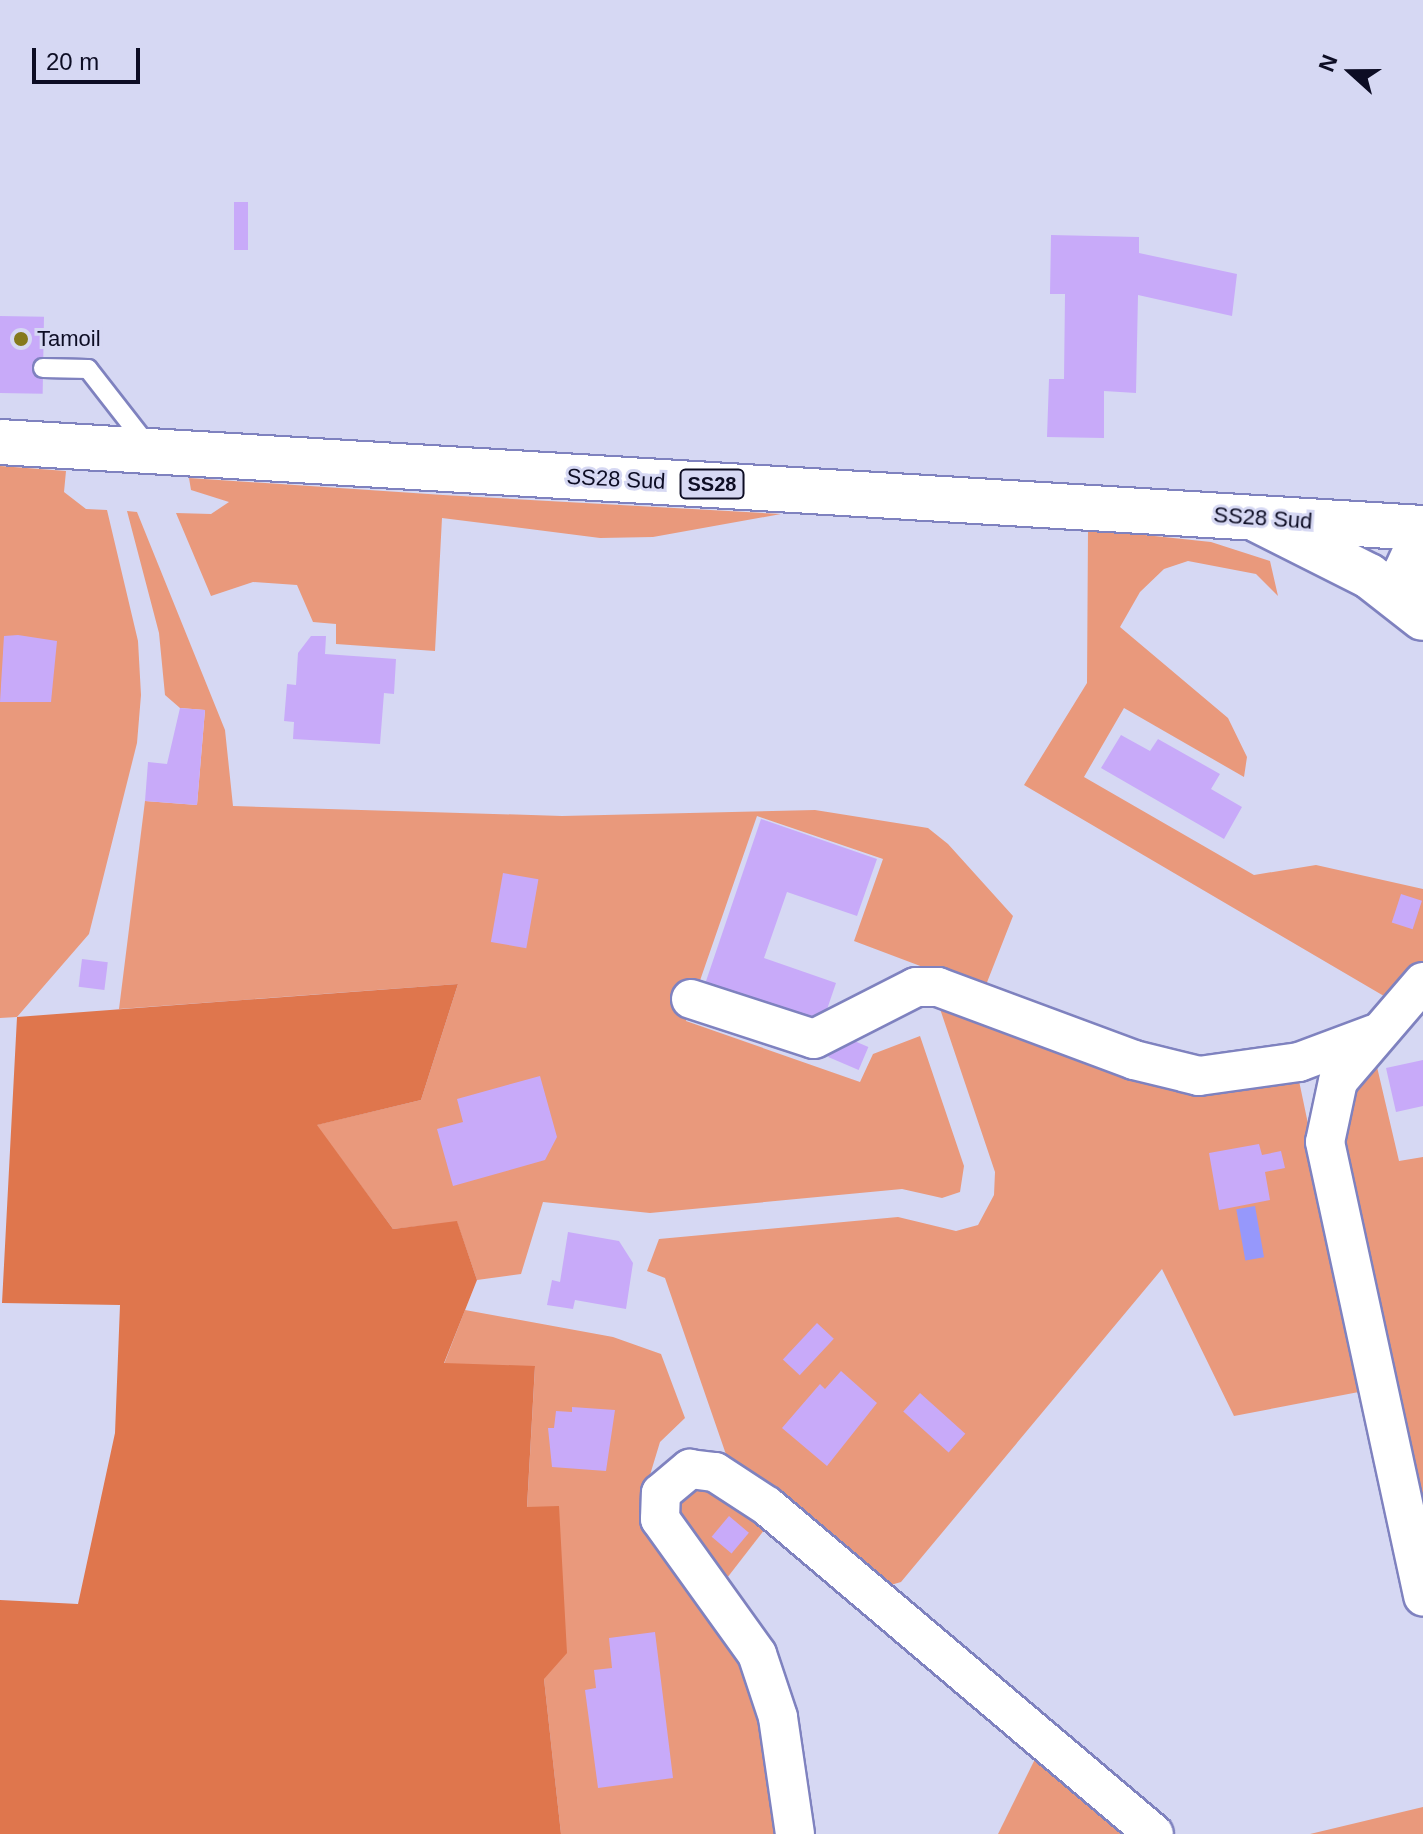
<!DOCTYPE html>
<style>
body{margin:0}
#map{position:relative;width:1423px;height:1834px;overflow:hidden;background:#d6d8f3;font-family:Helvetica,sans-serif}
div>[style]{position:absolute}
.green>*{inset:0;background:#e9997c}
.forest>*{inset:0;background:#df764d}
.water>*{inset:0;background:#9698fb;transform-origin:0 0}
.building>*{inset:0;background:#c8aaf9;transform-origin:0 0}
.roads{filter:drop-shadow(2px 0 #7f82bf) drop-shadow(-2px 0 #7f82bf) drop-shadow(0 2px #7f82bf) drop-shadow(0 -2px #7f82bf)}
.service>*{height:18px;margin:-9px;padding:0 9px;transform-origin:9px;border-radius:9px;background:#fff}
.minor>*{height:38px;margin:-19px;padding:0 19px;transform-origin:19px;border-radius:19px;background:#fff}
.secondary>*{height:44px;margin:-22px;padding:0 22px;transform-origin:22px;border-radius:22px;background:#fff}
.primary>*{height:44px;margin:-22px;padding:0 22px;transform-origin:22px;border-radius:22px;background:#fff}
.dots>*{width:22px;height:22px;translate:-50% -50%;box-sizing:border-box;border:4px solid #d6d8f3;border-radius:50%}
span{translate:-50% -50%;white-space:nowrap;text-align:center;line-height:1.15;-webkit-text-stroke:6px #d6d8f3;paint-order:stroke}
.shield-label span{padding:2px 6px;background:#d6d8f3;border:2px solid;border-radius:6px;-webkit-text-stroke-width:0}
.shield-label{font-size:20px;color:#0d0d24;font-weight:700}
.poi-label{font-size:22px;color:#0d0d24}
.left{translate:0 -50%;text-align:left}
.street-label{font-size:22px;color:#0d0d24}
.north{position:absolute;left:1311px;top:32px;width:80px;height:80px;-webkit-text-stroke:6px #d6d8f3;paint-order:stroke;rotate:291deg;font-size:22px;font-weight:700;line-height:32px;text-align:center;color:#0d0d24}
.north::after{content:'';display:block;margin:auto;width:28px;height:36px;background:#0d0d24;clip-path:polygon(50% 0,100% 100%,50% 72%,0 100%)}
.scale{position:absolute;left:32px;top:48px;width:108px;height:36px;box-sizing:border-box;border:4px solid #0d0d24;border-top:0;padding-left:10px;font-size:24px;line-height:28px;white-space:nowrap;color:#0d0d24;-webkit-text-stroke:6px #d6d8f3;paint-order:stroke}
</style>
<div id="map">
<div class="green">
<i style="clip-path:polygon(0 466px,66px 471px,64px 492px,86px 509px,107px 510px,138px 641px,141px 695px,137px 743px,89px 934px,17px 1017px,0 1018px)"></i>
<i style="clip-path:polygon(189px 478px,443px 495px,781px 514px,653px 537px,600px 538px,442px 518px,435px 651px,336px 644px,336px 624px,313px 622px,297px 585px,253px 582px,211px 596px,176px 513px,211px 514px,229px 502px,191px 490px)"></i>
<i style="clip-path:polygon(127px 511px,137px 512px,225px 730px,233px 806px,562px 816px,815px 810px,928px 828px,948px 844px,1013px 916px,984px 990px,854px 941px,883px 859px,757px 816px,686px 1021px,860px 1082px,873px 1054px,920px 1036px,964px 1166px,960px 1192px,942px 1198px,902px 1189px,650px 1213px,543px 1202px,521px 1274px,477px 1280px,457px 1222px,393px 1229px,316px 1125px,421px 1100px,458px 984px,119px 1009px,145px 801px,197px 805px,205px 710px,180px 708px,165px 695px,159px 633px)"></i>
<i style="clip-path:polygon(1088px 529px,1211px 542px,1270px 561px,1278px 596px,1256px 574px,1188px 561px,1164px 569px,1140px 592px,1120px 627px,1228px 718px,1247px 757px,1244px 777px,1124px 708px,1084px 777px,1254px 875px,1316px 865px,1423px 889px,1423px 962px,1389px 999px,1024px 785px,1087px 683px)"></i>
<i style="clip-path:polygon(936px 997px,1174px 1085px,1298px 1076px,1364px 1391px,1234px 1416px,1162px 1269px,901px 1582px,884px 1587px,730px 1466px,665px 1278px,647px 1271px,659px 1239px,898px 1217px,956px 1231px,978px 1225px,994px 1195px,995px 1172px)"></i>
<i style="clip-path:polygon(1374px 1054px,1399px 1161px,1423px 1157px,1423px 1528px,1344px 1172px,1343px 1111px)"></i>
<i style="clip-path:polygon(465px 1310px,613px 1337px,661px 1354px,685px 1418px,660px 1442px,643px 1498px,734px 1646px,757px 1698px,779px 1834px,561px 1834px,544px 1679px,559px 1507px,527px 1508px,535px 1367px,444px 1364px)"></i>
<i style="clip-path:polygon(695px 1482px,768px 1525px,727px 1578px,679px 1520px,677px 1496px)"></i>
<i style="clip-path:polygon(1038px 1753px,1132px 1834px,998px 1834px)"></i>
<i style="clip-path:polygon(1423px 1807px,1423px 1834px,1310px 1834px)"></i>
</div>
<div class="forest">
<i style="clip-path:polygon(458px 984px,421px 1100px,317px 1125px,393px 1229px,457px 1221px,477px 1280px,444px 1363px,535px 1366px,527px 1507px,559px 1506px,567px 1653px,544px 1679px,561px 1834px,0 1834px,0 1600px,78px 1604px,115px 1433px,120px 1305px,2px 1303px,17px 1017px)"></i>
</div>
<div class="water">
<i style="left:1255px;top:1206px;width:52px;height:19px;rotate:80deg"></i>
</div>
<div class="building">
<i style="left:234px;top:202px;width:14px;height:48px"></i>
<i style="clip-path:polygon(1051px 235px,1139px 237px,1139px 253px,1237px 274px,1232px 316px,1138px 295px,1136px 393px,1104px 391px,1104px 438px,1047px 437px,1049px 379px,1064px 379px,1065px 294px,1050px 294px)"></i>
<i style="left:0;top:316px;width:44px;height:77px;rotate:1deg"></i>
<i style="clip-path:polygon(18px 635px,57px 641px,51px 702px,0 702px,4px 636px)"></i>
<i style="clip-path:polygon(311px 636px,326px 636px,325px 654px,396px 659px,394px 694px,384px 693px,380px 744px,293px 739px,294px 722px,284px 721px,287px 684px,296px 685px,298px 653px)"></i>
<i style="clip-path:polygon(180px 708px,205px 710px,197px 805px,145px 801px,148px 762px,167px 764px)"></i>
<i style="clip-path:polygon(1121px 735px,1150px 751px,1158px 739px,1220px 774px,1211px 789px,1242px 807px,1224px 839px,1101px 768px)"></i>
<i style="clip-path:polygon(761px 819px,877px 859px,857px 916px,787px 892px,764px 958px,836px 983px,820px 1030px,703px 990px)"></i>
<i style="left:503px;top:873px;width:36px;height:70px;rotate:10deg"></i>
<i style="left:1401px;top:894px;width:22px;height:30px;rotate:18deg"></i>
<i style="left:82px;top:959px;width:26px;height:28px;rotate:7deg"></i>
<i style="left:838px;top:1034px;width:33px;height:25px;rotate:23deg"></i>
<i style="clip-path:polygon(1423px 1060px,1423px 1106px,1396px 1112px,1386px 1068px)"></i>
<i style="clip-path:polygon(540px 1076px,557px 1137px,545px 1160px,453px 1186px,437px 1129px,463px 1122px,457px 1099px)"></i>
<i style="clip-path:polygon(1259px 1144px,1262px 1155px,1281px 1151px,1285px 1168px,1265px 1172px,1270px 1200px,1219px 1210px,1209px 1153px)"></i>
<i style="clip-path:polygon(568px 1232px,619px 1241px,633px 1263px,626px 1309px,575px 1300px,573px 1309px,547px 1305px,552px 1280px,560px 1282px)"></i>
<i style="left:817px;top:1323px;width:23px;height:50px;rotate:43deg"></i>
<i style="clip-path:polygon(841px 1371px,877px 1403px,827px 1466px,782px 1428px,820px 1384px,825px 1389px)"></i>
<i style="left:920px;top:1393px;width:61px;height:25px;rotate:42deg"></i>
<i style="clip-path:polygon(572px 1407px,615px 1410px,606px 1471px,552px 1467px,548px 1428px,554px 1428px,556px 1411px,572px 1412px)"></i>
<i style="left:729px;top:1516px;width:26px;height:27px;rotate:40deg"></i>
<i style="clip-path:polygon(655px 1632px,673px 1778px,598px 1788px,585px 1690px,596px 1688px,594px 1670px,612px 1668px,609px 1638px)"></i>
</div>
<div class="roads">
<div class="service">
<i style="left:43px;top:368px;width:45px;rotate:1.3deg"></i>
<i style="left:88px;top:369px;width:98px;rotate:52.1deg"></i>
</div>
<div class="minor">
<i style="left:1423px;top:982px;width:130px;rotate:130.6deg"></i>
<i style="left:1338px;top:1081px;width:62px;rotate:102deg"></i>
<i style="left:1325px;top:1142px;width:465px;rotate:77.8deg"></i>
<i style="left:691px;top:999px;width:129px;rotate:18deg"></i>
<i style="left:814px;top:1039px;width:114px;rotate:-27deg"></i>
<i style="left:916px;top:987px;width:22px"></i>
<i style="left:938px;top:987px;width:209px;rotate:20.4deg"></i>
<i style="left:1134px;top:1060px;width:67px;rotate:13.8deg"></i>
<i style="left:1199px;top:1076px;width:101px;rotate:-8deg"></i>
<i style="left:1299px;top:1062px;width:80px;rotate:-20.5deg"></i>
<i style="left:795px;top:1834px;width:118px;rotate:-98.3deg"></i>
<i style="left:778px;top:1717px;width:66px;rotate:-108.4deg"></i>
<i style="left:757px;top:1654px;width:166px;rotate:-125.7deg"></i>
<i style="left:660px;top:1519px;width:26px;rotate:-88deg"></i>
<i style="left:661px;top:1493px;width:38px;rotate:-40deg"></i>
<i style="left:690px;top:1469px;width:25px;rotate:7deg"></i>
<i style="left:715px;top:1472px;width:62px;rotate:33.2deg"></i>
<i style="left:767px;top:1506px;width:507px;rotate:40.28deg"></i>
</div>
<div class="secondary">
<i style="left:1258px;top:520px;width:124px;rotate:26.8deg"></i>
<i style="left:1369px;top:576px;width:68px;rotate:37.9deg"></i>
<i style="left:1412px;top:608px;width:35px;rotate:-102deg"></i>
<i style="left:1405px;top:574px;width:43px;rotate:-65.2deg"></i>
</div>
<div class="primary">
<i style="left:0;top:442px;width:1426px;rotate:3.46deg"></i>
</div>
</div>
<div class="dots">
<i style="left:21px;top:339px;background:#85791d"></i>
</div>
<div class="shield-label">
<span style="left:712px;top:484px">SS28</span>
</div>
<div class="poi-label">
<span class="left" style="left:37px;top:339px">Tamoil</span>
</div>
<div class="street-label">
<span style="left:616px;top:479px;rotate:3deg">SS28 Sud</span>
<span style="left:1263px;top:518px;rotate:4deg">SS28 Sud</span>
</div>
<div class="north">N</div>
<div class="scale">20 m</div>
</div>
